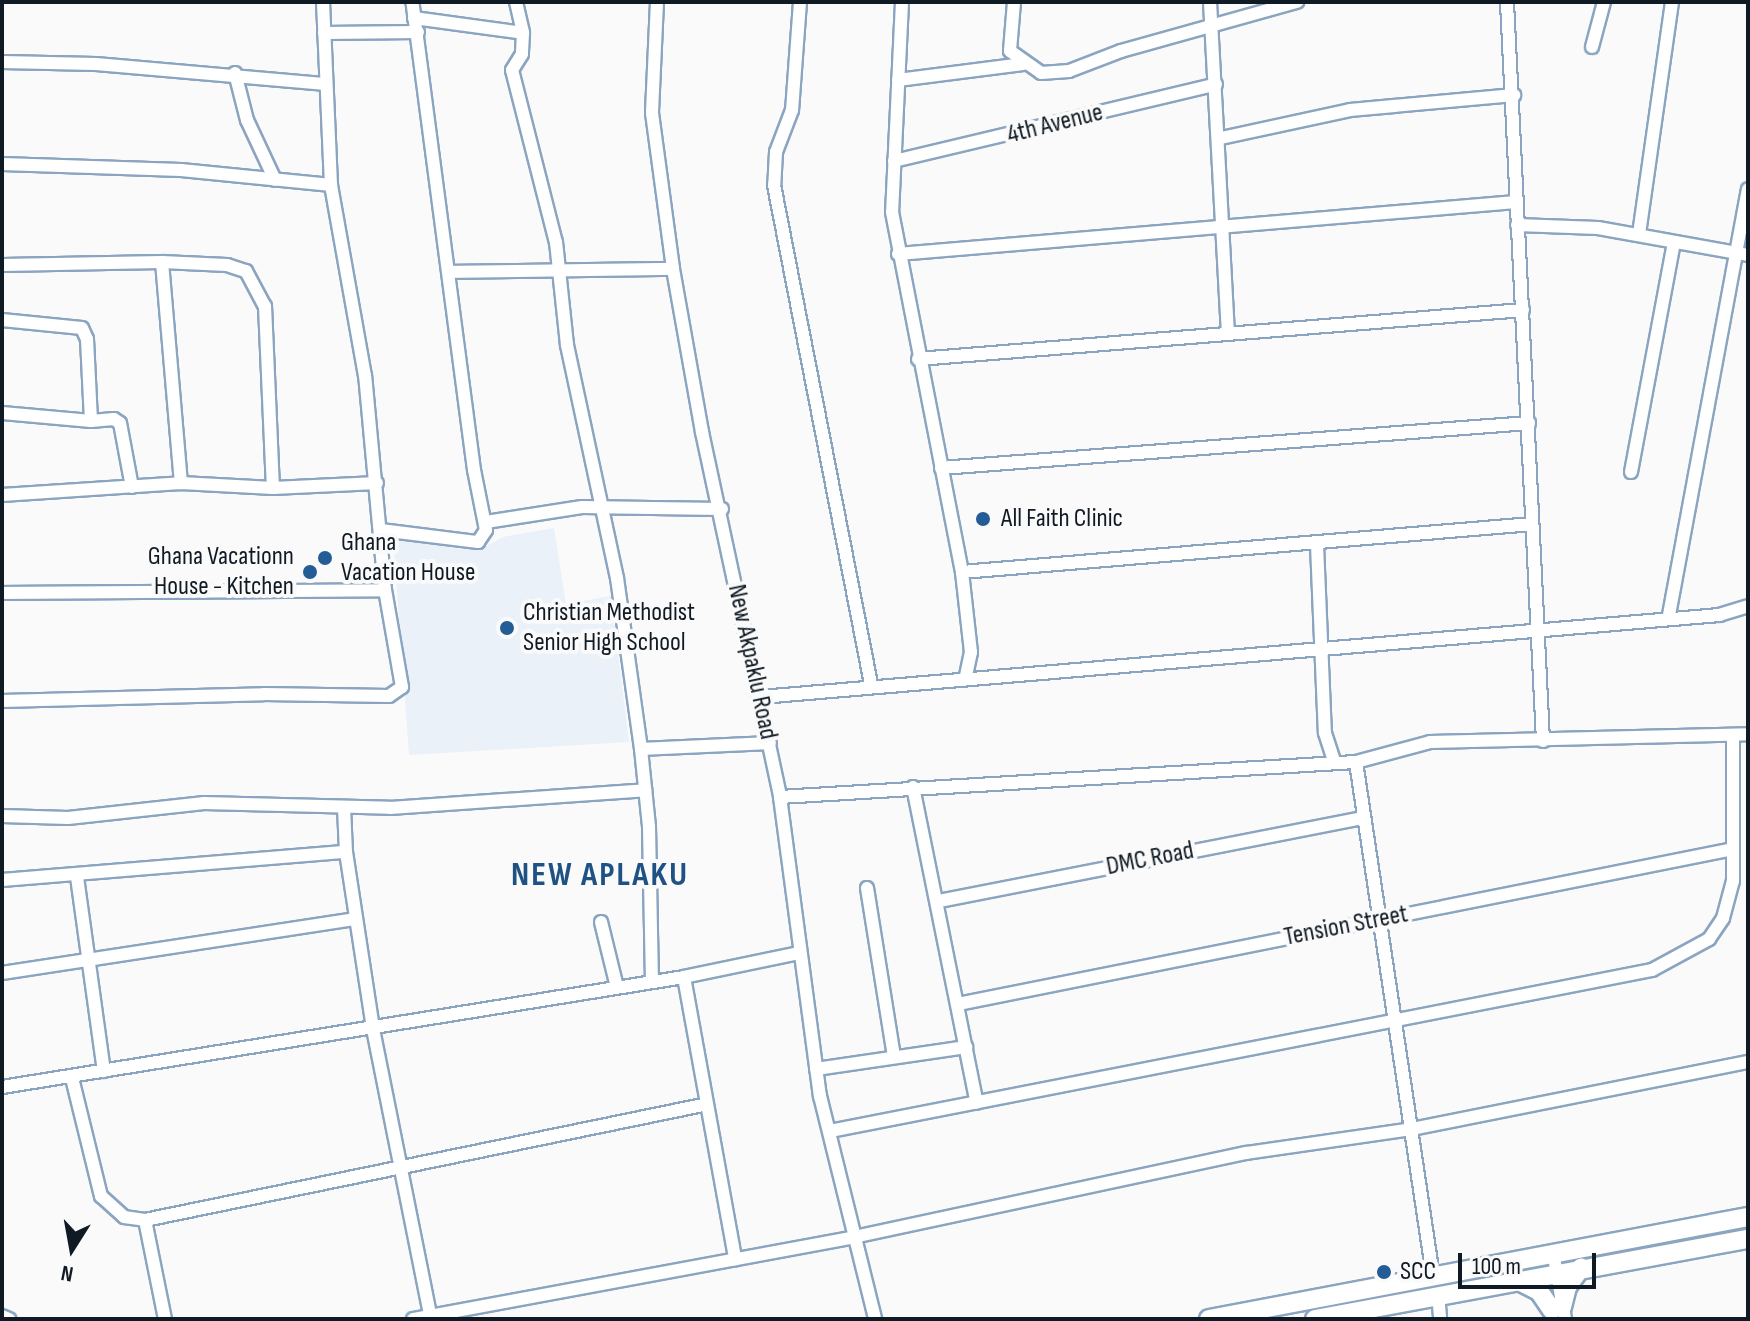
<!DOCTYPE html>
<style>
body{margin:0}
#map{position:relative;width:1750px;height:1321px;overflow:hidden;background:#fafafa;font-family:"Sofia Sans Condensed",sans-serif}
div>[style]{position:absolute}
.built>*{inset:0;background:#eaf1f8}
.roads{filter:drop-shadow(2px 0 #8ba5c0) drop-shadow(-2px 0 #8ba5c0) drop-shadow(0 2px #8ba5c0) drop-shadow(0 -2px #8ba5c0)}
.minor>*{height:12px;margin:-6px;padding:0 6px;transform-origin:6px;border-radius:6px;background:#fff}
.highway>*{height:18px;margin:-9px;padding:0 9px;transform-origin:9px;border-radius:9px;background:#fff}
.dots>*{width:22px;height:22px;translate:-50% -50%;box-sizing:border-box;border:4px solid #fafafa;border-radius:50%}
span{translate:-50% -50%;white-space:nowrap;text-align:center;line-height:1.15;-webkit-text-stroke:8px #fafafa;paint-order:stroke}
.street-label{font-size:26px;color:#101a24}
.poi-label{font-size:26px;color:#101a24}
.left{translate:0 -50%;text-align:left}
.right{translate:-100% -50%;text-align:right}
.district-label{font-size:34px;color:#1e5285;font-weight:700;letter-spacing:2px}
.frame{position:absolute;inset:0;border:4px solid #101a24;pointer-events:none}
.north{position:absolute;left:32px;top:1209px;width:80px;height:80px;-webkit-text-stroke:6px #fafafa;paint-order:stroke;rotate:191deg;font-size:22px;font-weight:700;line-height:32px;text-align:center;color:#101a24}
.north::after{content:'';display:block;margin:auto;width:28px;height:36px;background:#101a24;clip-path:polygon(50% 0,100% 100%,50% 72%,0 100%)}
.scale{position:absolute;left:1458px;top:1253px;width:138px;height:36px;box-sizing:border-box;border:4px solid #101a24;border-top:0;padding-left:10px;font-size:24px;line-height:28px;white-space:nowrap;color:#101a24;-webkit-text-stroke:6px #fafafa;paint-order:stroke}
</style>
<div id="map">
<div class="built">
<i style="clip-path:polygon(554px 528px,566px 604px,611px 596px,629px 742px,409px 755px,393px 536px,481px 549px,503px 537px)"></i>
</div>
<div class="roads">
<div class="minor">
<i style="left:516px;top:2px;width:32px;rotate:77deg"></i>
<i style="left:523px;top:33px;width:21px;rotate:93deg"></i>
<i style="left:522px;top:54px;width:19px;rotate:122deg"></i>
<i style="left:512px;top:70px;width:178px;rotate:75.7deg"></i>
<i style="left:556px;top:242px;width:104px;rotate:83.9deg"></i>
<i style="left:567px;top:345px;width:238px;rotate:77.9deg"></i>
<i style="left:617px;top:578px;width:173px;rotate:82deg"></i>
<i style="left:641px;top:749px;width:78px;rotate:84.1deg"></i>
<i style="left:649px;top:827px;width:154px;rotate:88.9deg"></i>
<i style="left:657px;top:2px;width:111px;rotate:92.6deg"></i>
<i style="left:652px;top:113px;width:157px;rotate:82.3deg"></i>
<i style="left:673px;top:269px;width:166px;rotate:79.9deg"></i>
<i style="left:702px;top:432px;width:373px;rotate:77.9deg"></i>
<i style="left:780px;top:797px;width:302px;rotate:82.4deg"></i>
<i style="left:820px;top:1096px;width:230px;rotate:76.1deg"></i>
<i style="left:800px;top:2px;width:108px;rotate:94.2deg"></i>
<i style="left:792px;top:110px;width:45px;rotate:110.9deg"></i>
<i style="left:776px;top:152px;width:33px;rotate:93deg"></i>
<i style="left:774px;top:185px;width:508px;rotate:79deg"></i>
<i style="left:902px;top:2px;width:210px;rotate:92.7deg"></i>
<i style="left:892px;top:212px;width:367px;rotate:79deg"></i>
<i style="left:962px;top:572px;width:81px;rotate:83.6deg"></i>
<i style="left:971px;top:652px;width:25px;rotate:102deg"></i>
<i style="left:1014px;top:2px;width:49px;rotate:94.7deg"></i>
<i style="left:1010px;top:51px;width:38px;rotate:35deg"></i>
<i style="left:1041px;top:73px;width:28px;rotate:-4deg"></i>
<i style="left:1069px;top:71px;width:56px;rotate:-21deg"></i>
<i style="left:1121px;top:51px;width:183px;rotate:-15.6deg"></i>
<i style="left:1210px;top:2px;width:330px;rotate:86.9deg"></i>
<i style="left:1507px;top:2px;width:740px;rotate:87.21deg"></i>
<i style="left:414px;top:18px;width:110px;rotate:7.8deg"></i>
<i style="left:324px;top:33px;width:94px;rotate:-0.6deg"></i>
<i style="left:1592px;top:47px;width:47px;rotate:-75.1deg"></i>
<i style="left:2px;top:62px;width:94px;rotate:1.2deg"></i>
<i style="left:96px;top:64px;width:228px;rotate:5deg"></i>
<i style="left:235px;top:73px;width:49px;rotate:75.7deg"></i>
<i style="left:247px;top:120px;width:66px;rotate:65deg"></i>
<i style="left:898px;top:80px;width:126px;rotate:-7.3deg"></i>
<i style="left:1221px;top:138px;width:132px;rotate:-12.2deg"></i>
<i style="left:1350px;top:110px;width:165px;rotate:-5.2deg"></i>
<i style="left:894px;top:161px;width:331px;rotate:-13.4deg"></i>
<i style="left:2px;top:164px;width:179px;rotate:1.9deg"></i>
<i style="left:181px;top:170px;width:151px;rotate:5.7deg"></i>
<i style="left:1517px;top:225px;width:81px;rotate:2.1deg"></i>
<i style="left:1598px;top:228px;width:152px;rotate:10.2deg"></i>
<i style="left:1639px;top:234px;width:234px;rotate:-81.9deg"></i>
<i style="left:898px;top:254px;width:620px;rotate:-4.81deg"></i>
<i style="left:162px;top:262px;width:222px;rotate:85.1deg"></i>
<i style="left:2px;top:265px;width:160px;rotate:-1.1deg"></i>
<i style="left:162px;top:262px;width:65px;rotate:2.6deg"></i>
<i style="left:227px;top:265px;width:20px;rotate:18deg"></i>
<i style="left:246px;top:271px;width:40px;rotate:62deg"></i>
<i style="left:265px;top:306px;width:182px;rotate:87.5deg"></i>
<i style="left:450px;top:272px;width:223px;rotate:-0.8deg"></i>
<i style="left:2px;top:320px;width:80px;rotate:5.7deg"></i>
<i style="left:82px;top:328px;width:12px;rotate:66deg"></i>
<i style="left:87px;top:339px;width:82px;rotate:87.2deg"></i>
<i style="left:91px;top:421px;width:89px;rotate:-174.9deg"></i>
<i style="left:918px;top:359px;width:607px;rotate:-4.63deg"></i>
<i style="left:91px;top:421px;width:23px;rotate:-5deg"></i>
<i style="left:114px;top:419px;width:7px;rotate:34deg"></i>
<i style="left:120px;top:423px;width:65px;rotate:79.4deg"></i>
<i style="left:941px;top:468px;width:590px;rotate:-4.38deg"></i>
<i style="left:1631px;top:472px;width:234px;rotate:-79.4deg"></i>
<i style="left:2px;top:495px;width:179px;rotate:-3.8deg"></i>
<i style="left:181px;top:483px;width:92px;rotate:3.1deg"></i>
<i style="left:273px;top:488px;width:104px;rotate:-2.8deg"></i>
<i style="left:486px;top:522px;width:97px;rotate:-8.9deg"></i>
<i style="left:582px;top:507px;width:140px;rotate:0.8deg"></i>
<i style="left:381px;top:530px;width:98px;rotate:7.1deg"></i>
<i style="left:478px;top:542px;width:14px;rotate:-56deg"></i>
<i style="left:486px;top:530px;width:61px;rotate:-101.3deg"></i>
<i style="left:474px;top:470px;width:472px;rotate:-97.5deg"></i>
<i style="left:1317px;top:545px;width:188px;rotate:87.6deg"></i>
<i style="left:1325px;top:733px;width:28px;rotate:72deg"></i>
<i style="left:962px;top:572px;width:572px;rotate:-4.81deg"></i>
<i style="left:2px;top:593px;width:383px;rotate:-0.4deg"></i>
<i style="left:1669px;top:615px;width:433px;rotate:-79.5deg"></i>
<i style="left:761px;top:697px;width:962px;rotate:-4.89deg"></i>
<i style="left:1719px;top:615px;width:30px;rotate:-17deg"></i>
<i style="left:2px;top:701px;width:262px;rotate:-1.5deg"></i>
<i style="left:264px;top:694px;width:125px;rotate:0.9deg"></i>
<i style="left:389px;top:696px;width:16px;rotate:-35deg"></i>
<i style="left:402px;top:687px;width:98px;rotate:-99.9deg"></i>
<i style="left:385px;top:590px;width:215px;rotate:-95.3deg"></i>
<i style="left:365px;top:376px;width:194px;rotate:-100.1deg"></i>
<i style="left:331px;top:185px;width:183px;rotate:-92.5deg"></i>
<i style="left:641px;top:749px;width:129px;rotate:-2.7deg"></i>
<i style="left:1356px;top:762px;width:520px;rotate:81.48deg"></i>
<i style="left:913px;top:787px;width:322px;rotate:78.6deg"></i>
<i style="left:780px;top:797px;width:577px;rotate:-3.48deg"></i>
<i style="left:1356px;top:762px;width:77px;rotate:-15.1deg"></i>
<i style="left:1430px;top:742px;width:318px;rotate:-1.4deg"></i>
<i style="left:344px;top:807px;width:45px;rotate:87.5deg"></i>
<i style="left:346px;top:852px;width:179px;rotate:81.3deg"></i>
<i style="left:373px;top:1029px;width:292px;rotate:78.7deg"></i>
<i style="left:2px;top:816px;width:66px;rotate:1.7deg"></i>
<i style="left:68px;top:818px;width:137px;rotate:-6.3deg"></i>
<i style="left:204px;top:803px;width:186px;rotate:1.5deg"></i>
<i style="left:390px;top:808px;width:256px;rotate:-4deg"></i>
<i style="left:77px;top:877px;width:196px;rotate:82.1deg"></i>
<i style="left:2px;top:880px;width:345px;rotate:-4.7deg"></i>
<i style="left:867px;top:888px;width:171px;rotate:80.9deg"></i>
<i style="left:939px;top:901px;width:431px;rotate:-11.1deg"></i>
<i style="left:601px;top:922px;width:67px;rotate:76.2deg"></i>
<i style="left:2px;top:973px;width:358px;rotate:-8.7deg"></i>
<i style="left:684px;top:977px;width:287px;rotate:79.7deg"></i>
<i style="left:958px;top:1004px;width:790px;rotate:-11.31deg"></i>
<i style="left:816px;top:1069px;width:152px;rotate:-8.3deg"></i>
<i style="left:72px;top:1078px;width:122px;rotate:76.2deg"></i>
<i style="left:101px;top:1196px;width:31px;rotate:42deg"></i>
<i style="left:124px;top:1217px;width:21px;rotate:8deg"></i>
<i style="left:145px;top:1220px;width:570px;rotate:-11.65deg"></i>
<i style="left:2px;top:1087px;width:691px;rotate:-9.16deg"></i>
<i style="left:684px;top:977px;width:117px;rotate:-11.8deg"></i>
<i style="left:830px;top:1131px;width:838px;rotate:-11.08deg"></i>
<i style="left:1652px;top:970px;width:65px;rotate:-28.5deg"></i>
<i style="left:1709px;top:939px;width:25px;rotate:-56deg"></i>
<i style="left:1723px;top:918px;width:38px;rotate:-75deg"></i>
<i style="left:1733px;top:881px;width:146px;rotate:-90deg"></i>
<i style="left:145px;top:1220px;width:101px;rotate:78.6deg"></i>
<i style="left:1553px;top:1252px;width:68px;rotate:79.8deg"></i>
<i style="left:1438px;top:1294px;width:25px;rotate:85deg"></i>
<i style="left:2px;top:1316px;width:8px;rotate:23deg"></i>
<i style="left:413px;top:1319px;width:449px;rotate:-10.5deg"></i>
<i style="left:854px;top:1237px;width:401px;rotate:-12.1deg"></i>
<i style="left:1246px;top:1153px;width:168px;rotate:-8.2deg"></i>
<i style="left:1412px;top:1129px;width:343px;rotate:-11.3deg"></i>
</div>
<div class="highway">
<i style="left:1519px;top:1281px;width:22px;rotate:27deg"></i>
<i style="left:1539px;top:1291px;width:23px;rotate:56deg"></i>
<i style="left:1562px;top:1307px;width:21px;rotate:-76deg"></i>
<i style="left:1567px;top:1287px;width:24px;rotate:-54deg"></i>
<i style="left:1209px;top:1319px;width:549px;rotate:-10.72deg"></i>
<i style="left:1315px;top:1319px;width:440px;rotate:-10.5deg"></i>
</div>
</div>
<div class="dots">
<i style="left:983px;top:519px;background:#245d95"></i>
<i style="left:325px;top:558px;background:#245d95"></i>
<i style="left:310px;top:572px;background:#245d95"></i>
<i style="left:507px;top:628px;background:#245d95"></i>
<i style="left:1384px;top:1272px;background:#245d95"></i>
</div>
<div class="street-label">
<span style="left:1055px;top:124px;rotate:-14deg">4th Avenue</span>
<span style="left:752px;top:662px;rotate:78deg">New Akpaklu Road</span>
<span style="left:1150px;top:859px;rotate:-11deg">DMC Road</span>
<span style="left:1346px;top:926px;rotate:-11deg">Tension Street</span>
</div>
<div class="poi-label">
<span class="left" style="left:1001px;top:519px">All Faith Clinic</span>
<span class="left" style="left:341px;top:558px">Ghana<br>Vacation House</span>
<span class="right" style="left:294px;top:572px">Ghana Vacationn<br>House - Kitchen</span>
<span class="left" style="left:523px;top:628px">Christian Methodist<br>Senior High School</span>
<span class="left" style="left:1400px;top:1272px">SCC</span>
</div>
<div class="district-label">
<span style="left:600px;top:875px">NEW APLAKU</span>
</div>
<div class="frame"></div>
<div class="north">N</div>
<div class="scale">100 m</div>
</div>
